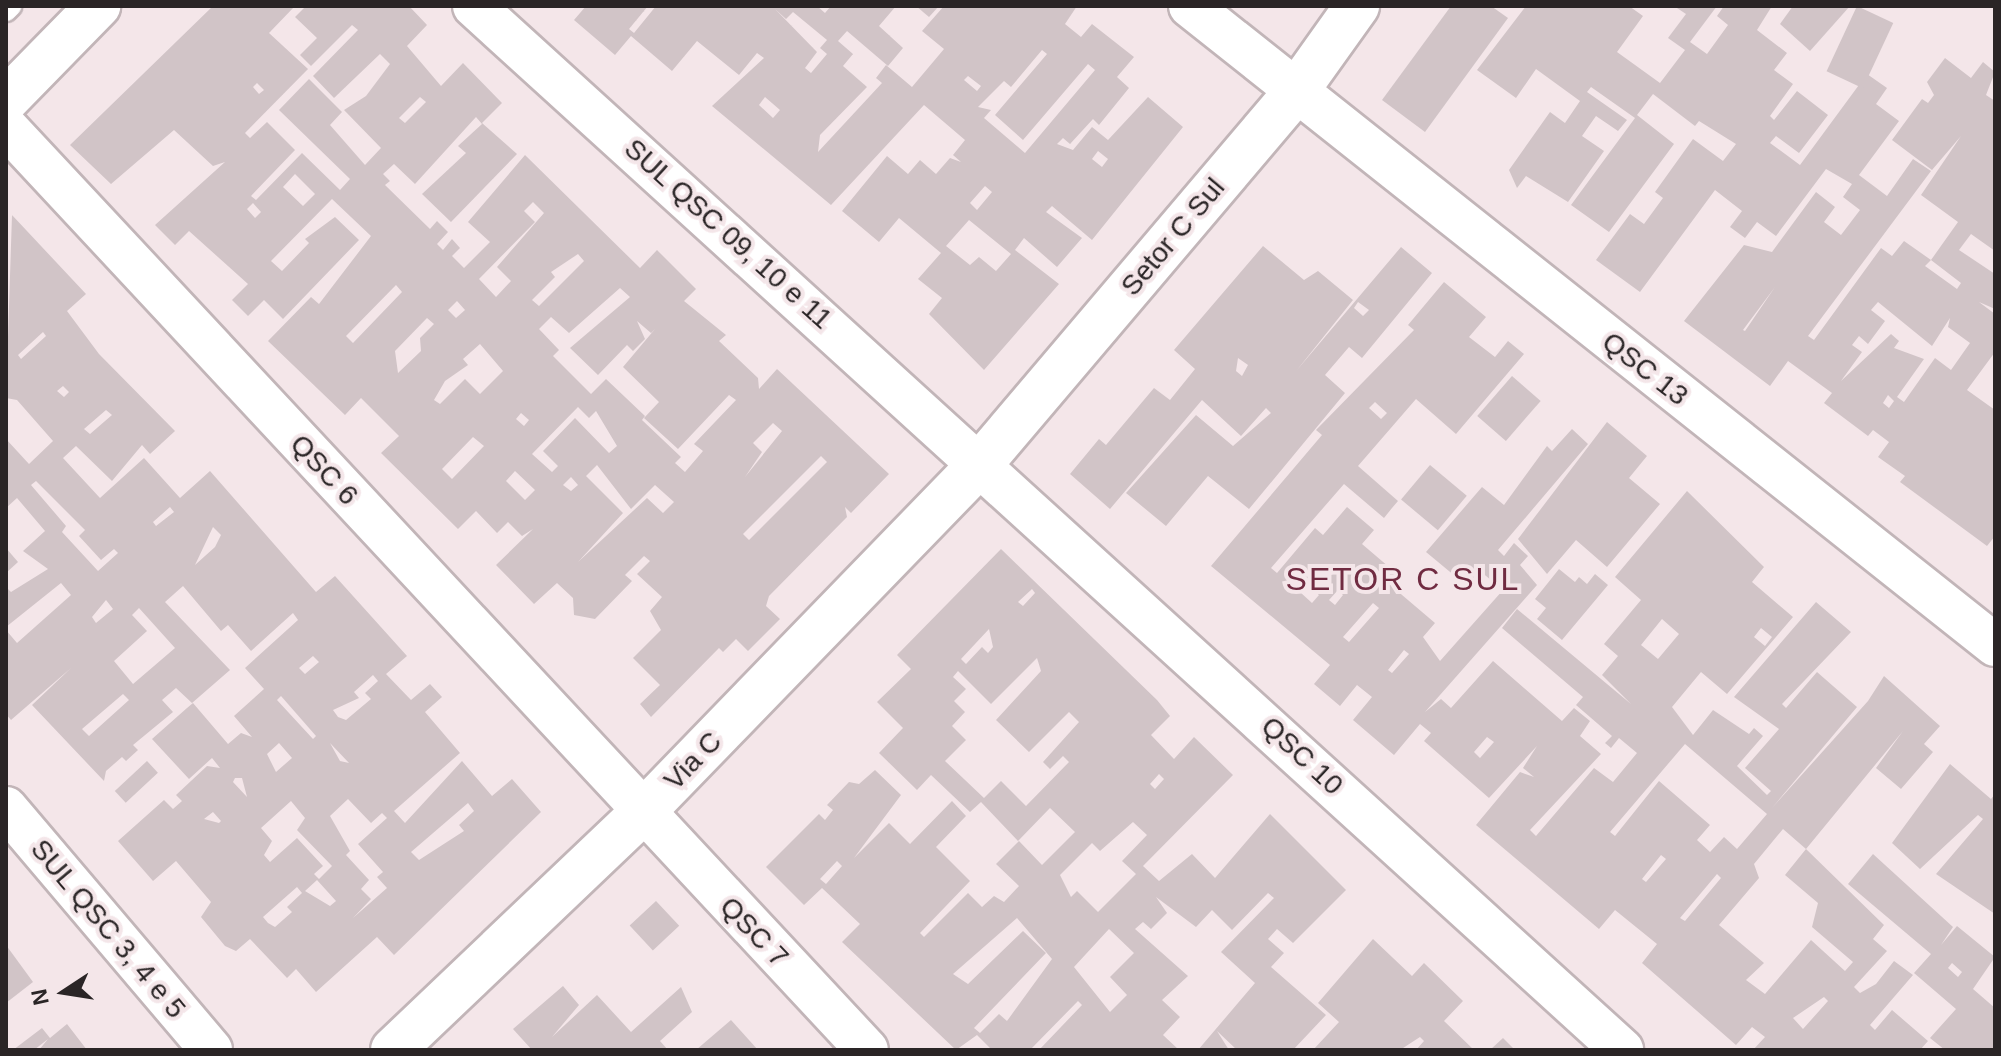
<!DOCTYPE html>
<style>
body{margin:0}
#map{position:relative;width:2001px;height:1056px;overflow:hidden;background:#f4e6e9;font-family:Arial,sans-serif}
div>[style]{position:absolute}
.building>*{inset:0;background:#d1c4c7;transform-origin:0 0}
.roads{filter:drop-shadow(2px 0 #c2b5b8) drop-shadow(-2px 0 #c2b5b8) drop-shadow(0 2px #c2b5b8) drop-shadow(0 -2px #c2b5b8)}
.lane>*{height:22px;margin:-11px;padding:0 11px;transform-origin:11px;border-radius:11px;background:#fff}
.street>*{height:42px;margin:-21px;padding:0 21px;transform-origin:21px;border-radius:21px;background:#fff}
.secondary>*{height:44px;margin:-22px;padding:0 22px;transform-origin:22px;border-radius:22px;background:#fff}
span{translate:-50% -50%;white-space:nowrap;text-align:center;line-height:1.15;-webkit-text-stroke:8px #f4e6e9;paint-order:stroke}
.street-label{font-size:28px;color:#2a2526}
.quarter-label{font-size:32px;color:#702b41;letter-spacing:2px}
.frame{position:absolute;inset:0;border:8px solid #2a2526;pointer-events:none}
.north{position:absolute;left:24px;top:952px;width:80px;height:80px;-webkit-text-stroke:6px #f4e6e9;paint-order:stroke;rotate:258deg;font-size:22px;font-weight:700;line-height:32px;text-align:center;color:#2a2526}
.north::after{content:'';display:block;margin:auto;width:28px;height:36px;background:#2a2526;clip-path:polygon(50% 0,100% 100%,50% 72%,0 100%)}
</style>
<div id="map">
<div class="building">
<i style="clip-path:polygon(evenodd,213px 6px,295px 6px,269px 33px,308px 69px,245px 133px,250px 138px,267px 122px,295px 150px,251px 196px,256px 200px,302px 153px,340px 190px,350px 179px,279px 110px,309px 79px,342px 112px,330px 125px,365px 165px,381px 148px,344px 110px,366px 96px,390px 64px,380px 54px,334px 98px,313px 76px,358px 30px,352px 25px,311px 66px,300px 55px,317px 38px,295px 17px,306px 6px,409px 6px,427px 25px,407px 46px,441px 86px,463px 63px,502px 103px,482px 123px,517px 154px,451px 222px,422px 194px,466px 153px,458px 146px,482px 124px,476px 117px,415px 184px,394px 164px,383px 174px,390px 181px,385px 185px,430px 229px,437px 221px,448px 232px,437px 244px,443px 250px,452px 239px,460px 248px,452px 256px,464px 268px,490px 242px,468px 222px,525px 155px,640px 268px,657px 250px,696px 289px,684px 301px,726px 335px,719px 341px,758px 378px,759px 389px,777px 369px,889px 474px,851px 513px,845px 507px,847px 517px,769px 596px,766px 606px,780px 619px,748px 651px,736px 639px,723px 652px,719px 648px,651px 717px,640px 704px,660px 685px,633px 658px,661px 630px,650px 611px,662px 597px,637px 574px,650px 561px,644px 556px,625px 575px,632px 581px,595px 619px,574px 615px,573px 598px,557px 583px,534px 604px,496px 565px,533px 529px,522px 536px,508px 522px,497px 533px,476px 511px,458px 529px,381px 453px,399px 436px,361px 398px,345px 415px,268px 341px,311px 297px,319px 304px,371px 236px,332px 199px,271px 261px,282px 271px,309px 243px,305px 239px,335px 217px,359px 240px,283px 319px,264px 300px,248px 316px,232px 300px,248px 284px,189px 231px,175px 245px,155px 225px,225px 162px,213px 166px,174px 130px,111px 184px,70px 145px,213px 6px,257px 83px,264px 90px,259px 94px,253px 87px,257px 83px,213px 6px,420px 97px,426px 102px,405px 123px,399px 118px,420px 97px,213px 6px,295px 174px,315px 194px,303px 206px,283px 187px,295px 174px,213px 6px,533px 202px,544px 213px,497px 267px,511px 281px,496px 297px,479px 279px,535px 222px,524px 211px,533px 202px,213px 6px,253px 203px,261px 212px,255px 218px,247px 209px,253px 203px,213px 6px,578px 254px,584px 261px,539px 306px,532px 300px,555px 277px,551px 272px,578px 254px,213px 6px,396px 285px,402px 292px,353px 343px,346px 336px,396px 285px,213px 6px,620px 288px,630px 297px,570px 348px,598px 375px,627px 345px,633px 351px,645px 339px,637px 321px,651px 333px,655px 329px,623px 367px,659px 402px,644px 418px,678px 449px,729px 395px,736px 400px,694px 444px,703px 451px,685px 472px,675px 463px,681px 457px,642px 420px,645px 416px,606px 379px,591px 394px,553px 356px,559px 350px,539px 329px,551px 317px,569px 333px,620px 288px,213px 6px,457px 301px,465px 310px,456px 318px,448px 310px,457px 301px,213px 6px,427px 318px,434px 324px,420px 338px,421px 351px,398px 373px,395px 351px,427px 318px,213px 6px,480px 344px,503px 371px,480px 394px,465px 379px,440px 404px,434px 400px,445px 381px,468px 365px,463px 359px,480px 344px,213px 6px,578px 407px,589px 418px,596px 411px,617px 446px,609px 453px,575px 418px,543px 451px,558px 466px,552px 472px,532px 454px,578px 407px,213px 6px,521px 413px,529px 420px,524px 426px,516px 419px,521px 413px,213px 6px,773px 423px,782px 431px,745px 477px,762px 452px,753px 443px,773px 423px,213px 6px,473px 437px,484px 446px,452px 479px,442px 469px,473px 437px,213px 6px,821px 456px,827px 462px,749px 540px,743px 534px,821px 456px,213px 6px,597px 465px,631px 509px,655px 485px,674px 502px,663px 513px,647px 498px,578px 562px,623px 513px,586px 476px,597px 465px,213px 6px,515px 471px,535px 490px,525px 500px,506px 481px,515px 471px,213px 6px,571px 477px,578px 485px,571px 491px,563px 485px,571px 477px)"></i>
<i style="clip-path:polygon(evenodd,586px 6px,648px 6px,629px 29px,634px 33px,656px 6px,817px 6px,825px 13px,831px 6px,896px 6px,879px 26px,903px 48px,888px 66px,847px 31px,838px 41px,853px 54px,843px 66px,867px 87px,820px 135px,818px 152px,882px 83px,876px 78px,886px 65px,912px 87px,944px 49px,922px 31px,944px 6px,1077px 6px,1065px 24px,1081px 37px,1092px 24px,1134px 57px,1117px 77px,1129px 88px,1099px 125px,1093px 119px,1070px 144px,1063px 138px,1057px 144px,1073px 150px,1092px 127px,1108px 140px,1148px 97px,1183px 127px,1092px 240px,1052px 206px,1046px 212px,1082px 238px,1057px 267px,1024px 238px,1015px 250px,1059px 284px,984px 370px,929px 314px,942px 298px,918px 279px,941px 253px,899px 218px,879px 242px,842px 211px,887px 156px,908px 174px,920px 160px,936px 174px,950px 158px,961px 162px,953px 155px,965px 140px,924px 105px,831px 205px,712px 106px,764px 58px,757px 53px,739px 75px,697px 41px,672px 71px,631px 36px,615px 55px,574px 20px,586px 6px,775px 9px,786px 19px,793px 12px,827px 40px,820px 48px,827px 54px,811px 73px,805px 68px,817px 52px,775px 9px,586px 6px,1042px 50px,1047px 54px,995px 115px,1023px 140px,1088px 64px,1095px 70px,1025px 153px,984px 118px,991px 110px,978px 107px,1004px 81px,1011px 87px,1042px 50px,586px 6px,968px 76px,981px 86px,977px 91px,964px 80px,968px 76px,586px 6px,765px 97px,780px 110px,773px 118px,759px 105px,765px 97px,586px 6px,1098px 151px,1108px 159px,1102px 167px,1092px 159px,1098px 151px,586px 6px,985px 186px,992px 192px,977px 210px,970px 203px,985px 186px,586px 6px,969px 220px,1011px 254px,996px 271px,979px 257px,970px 265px,946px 246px,969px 220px)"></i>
<i style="clip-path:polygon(916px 6px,939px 6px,929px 17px)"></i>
<i style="clip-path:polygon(1451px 6px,1491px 6px,1508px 18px,1425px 132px,1382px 100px)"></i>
<i style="clip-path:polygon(evenodd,1526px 6px,1629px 6px,1643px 16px,1617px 52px,1660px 83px,1685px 50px,1668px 38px,1686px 14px,1674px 6px,1717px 6px,1690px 42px,1707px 54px,1728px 25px,1717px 16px,1724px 6px,1772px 6px,1757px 30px,1787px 53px,1774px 70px,1793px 84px,1770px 116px,1774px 120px,1797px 91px,1828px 115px,1799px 153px,1776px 136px,1770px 143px,1800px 165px,1867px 74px,1887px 88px,1876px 104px,1899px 121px,1859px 175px,1887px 196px,1913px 159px,1931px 171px,1808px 336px,1814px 340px,1881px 248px,1892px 256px,1904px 241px,1931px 260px,1958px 222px,1921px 195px,1961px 136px,1932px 170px,1892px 140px,1922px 99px,1928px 103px,1934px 95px,1927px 82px,1945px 58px,1971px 78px,1983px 62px,1995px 72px,1986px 95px,1995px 101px,1995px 251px,1971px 234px,1959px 250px,1995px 274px,1995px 309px,1979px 302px,1995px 314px,1995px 352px,1967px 390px,1995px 410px,1995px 536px,1987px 546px,1900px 482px,1905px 476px,1878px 457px,1889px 442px,1873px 430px,1868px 436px,1824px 403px,1832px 393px,1788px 361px,1770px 386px,1684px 321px,1744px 245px,1772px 252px,1816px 192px,1835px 207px,1824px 222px,1841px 235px,1860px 210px,1843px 197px,1852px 184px,1826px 169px,1776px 236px,1757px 222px,1745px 238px,1730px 227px,1742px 211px,1715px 190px,1640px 292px,1596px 260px,1630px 214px,1644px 224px,1663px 198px,1655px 192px,1693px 139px,1723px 161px,1736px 144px,1699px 121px,1695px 126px,1653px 94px,1637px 115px,1674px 144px,1609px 232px,1571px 205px,1635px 118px,1591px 87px,1587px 92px,1627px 120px,1618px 131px,1596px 116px,1582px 136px,1604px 151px,1568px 202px,1526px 176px,1517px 188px,1509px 170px,1550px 112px,1565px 123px,1580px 101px,1536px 69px,1516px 98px,1477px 70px,1526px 6px,1931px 260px,1961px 283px,1957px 289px,1925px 266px,1931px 260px,1526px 6px,1775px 287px,1745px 331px,1743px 330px,1775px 287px,1526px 6px,1878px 302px,1932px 346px,1950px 318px,1948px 327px,1970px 343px,1951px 370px,1935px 358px,1904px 402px,1897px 397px,1924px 359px,1894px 348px,1899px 341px,1891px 334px,1841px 381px,1862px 352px,1852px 345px,1859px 336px,1868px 344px,1885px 321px,1871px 310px,1878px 302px,1526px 6px,1888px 395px,1894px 401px,1889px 408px,1883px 403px,1888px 395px)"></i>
<i style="clip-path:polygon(1793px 6px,1850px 6px,1810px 51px,1780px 24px)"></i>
<i style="left:1857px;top:6px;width:40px;height:72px;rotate:25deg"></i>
<i style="clip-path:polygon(evenodd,12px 215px,86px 294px,67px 311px,99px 354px,175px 431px,150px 454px,142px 445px,112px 481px,76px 446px,63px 458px,100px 498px,144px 458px,180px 498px,210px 471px,316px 592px,335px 576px,407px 656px,386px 674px,411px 700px,430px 684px,442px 697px,425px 712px,460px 753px,394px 811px,405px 823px,462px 761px,492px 796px,512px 779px,541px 812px,394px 955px,377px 937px,316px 992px,296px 969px,287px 978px,250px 939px,236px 951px,225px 946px,201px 917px,211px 902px,176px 861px,153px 881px,118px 841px,164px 800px,173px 809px,182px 801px,176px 795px,207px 766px,220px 768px,212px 758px,189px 779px,152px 739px,187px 708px,193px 703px,228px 744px,241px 733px,252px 737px,234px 716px,264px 689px,245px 668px,298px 620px,293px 613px,251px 651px,228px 625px,221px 631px,183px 586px,165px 602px,230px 670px,192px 703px,176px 688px,162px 700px,173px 712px,133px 745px,138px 750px,126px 761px,122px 757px,106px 771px,104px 781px,32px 705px,71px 668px,11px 720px,6px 714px,6px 630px,17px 643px,71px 595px,61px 583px,6px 627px,6px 587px,11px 592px,48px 569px,23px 551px,45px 531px,17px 498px,6px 508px,6px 439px,29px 464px,53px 441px,17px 400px,6px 398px,12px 215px,43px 332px,46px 336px,21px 359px,18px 355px,43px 332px,12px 215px,63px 386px,69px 392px,64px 397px,57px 391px,63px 386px,12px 215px,106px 410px,112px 415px,90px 434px,84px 429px,106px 410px,12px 215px,36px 481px,85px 530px,79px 536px,101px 560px,114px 549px,118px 553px,98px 571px,62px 532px,66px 526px,31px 485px,36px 481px,12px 215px,170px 507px,174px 512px,156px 526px,153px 522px,170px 507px,12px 215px,213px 527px,221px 535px,215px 547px,195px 565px,213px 527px,12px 215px,106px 600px,113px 609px,96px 623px,92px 617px,106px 600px,12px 215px,139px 608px,175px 648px,133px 684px,114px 661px,147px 631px,132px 615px,139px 608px,12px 215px,313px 656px,319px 662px,305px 674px,299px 668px,313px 656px,12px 215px,373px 675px,378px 681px,365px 693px,371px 699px,346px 720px,338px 717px,333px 710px,359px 698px,354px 692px,373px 675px,12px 215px,123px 694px,129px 700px,89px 736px,82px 729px,123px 694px,12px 215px,281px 696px,316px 736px,313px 739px,277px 700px,281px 696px,12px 215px,279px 743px,292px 758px,276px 772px,267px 754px,279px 743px,12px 215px,330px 743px,349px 763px,340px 761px,330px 743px,12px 215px,235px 778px,242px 778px,247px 797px,233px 782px,235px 778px,12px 215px,348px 799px,371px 823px,382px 813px,387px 818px,358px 844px,383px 872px,377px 877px,387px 888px,353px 918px,371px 899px,361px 889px,369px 880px,346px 855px,350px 851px,330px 816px,348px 799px,12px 215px,291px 801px,305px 818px,297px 830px,332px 866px,319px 879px,314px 874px,323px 866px,297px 838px,270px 862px,264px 855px,272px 841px,261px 828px,291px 801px,12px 215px,468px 803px,474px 811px,459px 825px,464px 831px,419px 860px,411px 852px,468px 803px,12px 215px,213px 812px,221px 821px,219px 823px,204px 819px,213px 812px,12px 215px,317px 880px,336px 901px,330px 906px,305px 891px,317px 880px,12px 215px,297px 887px,302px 893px,287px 907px,292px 912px,275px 927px,268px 923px,263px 917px,297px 887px)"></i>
<i style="clip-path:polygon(evenodd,1263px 246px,1304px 280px,1318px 271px,1353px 300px,1297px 370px,1401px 247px,1432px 273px,1362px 358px,1349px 347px,1325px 375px,1345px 393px,1249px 509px,1208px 476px,1166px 526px,1126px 493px,1196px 415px,1233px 446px,1271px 413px,1266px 408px,1241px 436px,1202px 400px,1110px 509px,1070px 474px,1099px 439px,1106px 445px,1154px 388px,1170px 400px,1195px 369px,1174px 350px,1263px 246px,1358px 302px,1369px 310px,1363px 316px,1354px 308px,1358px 302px,1263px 246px,1238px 358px,1248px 365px,1242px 376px,1236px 371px,1238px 358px)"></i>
<i style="clip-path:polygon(evenodd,1444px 282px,1486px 317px,1469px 337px,1495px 357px,1508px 341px,1524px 354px,1456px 434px,1416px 399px,1358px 466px,1398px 501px,1392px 508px,1384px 518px,1344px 484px,1271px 568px,1277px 573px,1315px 528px,1323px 535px,1347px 507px,1374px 530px,1362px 544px,1403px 579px,1395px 589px,1435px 623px,1423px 637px,1440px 661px,1503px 590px,1480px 571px,1467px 586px,1426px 552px,1482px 487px,1504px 505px,1547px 446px,1552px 451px,1572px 429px,1588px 444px,1498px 550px,1504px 556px,1514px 543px,1528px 556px,1520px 565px,1537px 585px,1425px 712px,1441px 699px,1451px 708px,1493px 661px,1562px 721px,1574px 708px,1590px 721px,1580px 736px,1601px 754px,1530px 830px,1536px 836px,1594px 768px,1613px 782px,1637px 753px,1619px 738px,1611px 748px,1605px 743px,1612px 736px,1576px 705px,1583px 697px,1502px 628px,1517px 609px,1631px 704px,1602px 675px,1618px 656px,1604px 644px,1641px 600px,1615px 577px,1687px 491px,1764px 567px,1752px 582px,1793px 617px,1727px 694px,1701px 672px,1672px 707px,1693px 735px,1713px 710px,1749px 734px,1754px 728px,1763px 736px,1737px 766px,1767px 795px,1771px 791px,1745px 768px,1779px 729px,1734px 697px,1816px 602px,1851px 632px,1782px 704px,1786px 708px,1817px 672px,1857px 707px,1772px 808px,1868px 701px,1884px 676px,1940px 726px,1924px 744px,1933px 752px,1901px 789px,1876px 768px,1903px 731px,1806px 849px,1783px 829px,1754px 864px,1759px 878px,1719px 925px,1764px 963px,1746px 980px,1765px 994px,1811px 940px,1845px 971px,1853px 962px,1812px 927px,1818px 903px,1785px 875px,1806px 849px,1884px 925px,1873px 939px,1887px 951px,1854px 987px,1860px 993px,1876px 984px,1894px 961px,1913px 975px,1870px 1025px,1875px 1030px,1892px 1010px,1928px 1041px,1920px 1050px,1753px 1050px,1765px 1037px,1752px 1027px,1736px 1045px,1642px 963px,1657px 944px,1615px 910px,1599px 929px,1476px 825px,1520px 772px,1534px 777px,1523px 768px,1537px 746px,1489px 798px,1424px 741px,1431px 733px,1420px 724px,1394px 755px,1353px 720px,1372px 697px,1357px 685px,1340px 706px,1314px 684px,1330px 665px,1211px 566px,1322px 435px,1316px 430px,1414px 330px,1408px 325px,1444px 282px,1375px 402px,1387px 413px,1381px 419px,1369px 408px,1375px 402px,1444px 282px,1306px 585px,1319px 595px,1312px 603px,1300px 592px,1306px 585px,1444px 282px,1338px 590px,1343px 595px,1335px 605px,1329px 600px,1338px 590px,1444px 282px,1373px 603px,1379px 608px,1349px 642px,1343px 637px,1373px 603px,1444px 282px,1662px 619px,1679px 634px,1658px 659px,1641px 645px,1662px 619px,1444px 282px,1761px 628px,1772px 637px,1765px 646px,1754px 637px,1761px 628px,1444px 282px,1404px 650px,1409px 654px,1392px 673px,1388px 670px,1404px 650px,1444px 282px,1487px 737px,1494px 742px,1480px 758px,1474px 752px,1487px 737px,1444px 282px,1685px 744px,1767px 814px,1737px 849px,1724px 837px,1710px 852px,1697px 840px,1710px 825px,1659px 781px,1615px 836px,1610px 832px,1685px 744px,1444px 282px,1661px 855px,1666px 859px,1646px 882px,1642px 879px,1661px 855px,1444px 282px,1717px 874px,1721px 878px,1685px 921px,1680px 918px,1717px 874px,1444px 282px,1824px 997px,1828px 1001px,1803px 1029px,1793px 1018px,1824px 997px)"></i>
<i style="left:1512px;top:376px;width:38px;height:53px;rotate:41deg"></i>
<i style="clip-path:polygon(1607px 422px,1647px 456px,1629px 478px,1660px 504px,1607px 567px,1576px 540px,1547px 574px,1518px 539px)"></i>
<i style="left:1430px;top:465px;width:48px;height:45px;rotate:40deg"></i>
<i style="clip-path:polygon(6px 548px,18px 562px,6px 573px)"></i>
<i style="clip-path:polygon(evenodd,1001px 549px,1157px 700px,1170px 716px,1151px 735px,1174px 759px,1194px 737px,1233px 775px,1143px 866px,1159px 881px,1192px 854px,1215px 878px,1270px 814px,1346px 890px,1293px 943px,1277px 929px,1268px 939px,1284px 953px,1271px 967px,1326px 1015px,1293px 1050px,1237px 1050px,1217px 1031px,1229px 1050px,1198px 1050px,1255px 983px,1221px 952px,1274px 898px,1268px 893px,1232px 930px,1212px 910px,1196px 927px,1156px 897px,1167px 913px,1151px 929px,1143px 922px,1135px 929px,1188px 976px,1162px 1000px,1180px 1017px,1163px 1035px,1179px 1050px,1039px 1050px,1082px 1005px,1078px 1001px,1030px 1050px,992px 1050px,977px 1035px,956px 1050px,842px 942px,860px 924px,822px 888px,804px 905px,766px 867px,819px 814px,825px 820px,833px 810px,827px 805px,849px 782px,859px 784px,875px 770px,901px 795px,854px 858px,889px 823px,910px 844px,952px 801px,966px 816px,936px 847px,970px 881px,920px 933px,924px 937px,968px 893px,982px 907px,994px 896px,1004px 902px,1019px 886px,996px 864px,1019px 841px,1042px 865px,1075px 832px,1050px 808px,1018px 841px,981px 802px,970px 812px,931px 775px,917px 790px,879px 753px,903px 728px,877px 702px,911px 669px,897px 655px,1001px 549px,1032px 589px,1035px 593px,1023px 606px,1018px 602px,1032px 589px,1001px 549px,989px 629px,993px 647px,988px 653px,982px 647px,966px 664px,961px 659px,989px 629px,1001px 549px,1037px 658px,1041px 671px,996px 720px,1029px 752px,1069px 712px,1079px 722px,1043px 762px,1050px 769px,1063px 756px,1069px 762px,1026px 806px,1001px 781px,984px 798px,945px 761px,966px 740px,952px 726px,965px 712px,954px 701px,966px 689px,953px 677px,958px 671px,991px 704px,1037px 658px,1001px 549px,1159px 774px,1164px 779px,1155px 789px,1150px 784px,1159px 774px,1001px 549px,1133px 822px,1147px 835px,1122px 861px,1136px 874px,1098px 912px,1077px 891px,1071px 897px,1060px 875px,1092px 843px,1100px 851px,1133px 822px,1001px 549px,837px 861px,842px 866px,826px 884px,820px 879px,837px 861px,1001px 549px,1017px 918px,1052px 959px,1007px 1021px,999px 1014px,980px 1033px,974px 1028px,1046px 953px,1023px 931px,968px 984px,953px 974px,1017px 918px,1001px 549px,1109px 929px,1134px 953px,1110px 977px,1127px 995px,1110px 1012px,1074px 967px,1109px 929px)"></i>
<i style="clip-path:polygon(1559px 569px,1575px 582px,1579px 577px,1587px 584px,1595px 574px,1608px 585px,1562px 640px,1537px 619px,1546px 608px,1535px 599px)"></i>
<i style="left:147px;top:761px;width:16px;height:44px;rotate:47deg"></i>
<i style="clip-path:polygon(1950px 764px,1991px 799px,1995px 794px,1995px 914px,1936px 874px,1983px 819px,1978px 815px,1920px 869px,1892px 843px)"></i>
<i style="clip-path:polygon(evenodd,1873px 854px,1953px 927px,1941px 945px,1957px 926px,1995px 957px,1973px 989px,1995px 1008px,1995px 1050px,1945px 1050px,1930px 1038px,1956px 1009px,1914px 973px,1931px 954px,1848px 884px,1873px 854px,1952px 963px,1962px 972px,1958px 977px,1948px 968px,1952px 963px)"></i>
<i style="left:656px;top:901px;width:34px;height:36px;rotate:47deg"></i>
<i style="clip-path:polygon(1373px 939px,1412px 976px,1424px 963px,1463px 1001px,1444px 1021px,1474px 1050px,1416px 1050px,1424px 1041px,1420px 1037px,1400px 1050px,1313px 1050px,1339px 1022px,1318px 1003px)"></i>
<i style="clip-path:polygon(6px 945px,33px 982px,6px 1003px)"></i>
<i style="clip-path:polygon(563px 986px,579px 1005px,552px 1037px,597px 995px,631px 1032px,681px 987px,692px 1012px,660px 1041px,668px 1050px,532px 1050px,513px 1029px)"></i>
<i style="clip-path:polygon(731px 1020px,758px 1050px,696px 1050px)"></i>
<i style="clip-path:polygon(67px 1024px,87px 1050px,39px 1050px,48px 1039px,34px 1050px,13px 1050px,42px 1028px,50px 1038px)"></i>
<i style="clip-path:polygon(1503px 1038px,1515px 1050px,1490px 1050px)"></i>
</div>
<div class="roads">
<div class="lane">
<i style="left:6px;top:10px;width:6px;rotate:-45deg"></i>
</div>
<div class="street">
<i style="left:474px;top:6px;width:1552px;rotate:42.28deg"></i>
<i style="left:1190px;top:6px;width:1028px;rotate:38.44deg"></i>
<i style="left:6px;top:127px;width:1262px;rotate:46.99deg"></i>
<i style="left:6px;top:808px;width:317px;rotate:49.7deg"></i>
</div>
<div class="secondary">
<i style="left:6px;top:100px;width:132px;rotate:-45.6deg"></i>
<i style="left:393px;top:1050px;width:342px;rotate:-43.6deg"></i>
<i style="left:641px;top:814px;width:490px;rotate:-45.9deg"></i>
<i style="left:982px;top:462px;width:484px;rotate:-49.7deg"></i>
<i style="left:1295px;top:93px;width:107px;rotate:-54.5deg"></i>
</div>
</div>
<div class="street-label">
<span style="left:728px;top:234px;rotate:42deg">SUL QSC 09, 10 e 11</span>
<span style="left:1173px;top:237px;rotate:-50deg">Setor C Sul</span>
<span style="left:1645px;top:369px;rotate:38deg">QSC 13</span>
<span style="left:324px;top:470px;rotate:47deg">QSC 6</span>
<span style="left:1302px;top:756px;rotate:43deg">QSC 10</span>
<span style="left:693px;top:761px;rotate:-46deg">Via C</span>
<span style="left:108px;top:929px;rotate:50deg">SUL QSC 3, 4 e 5</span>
<span style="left:754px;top:932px;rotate:46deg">QSC 7</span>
</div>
<div class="quarter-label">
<span style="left:1403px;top:579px">SETOR C SUL</span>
</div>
<div class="frame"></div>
<div class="north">N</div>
</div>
